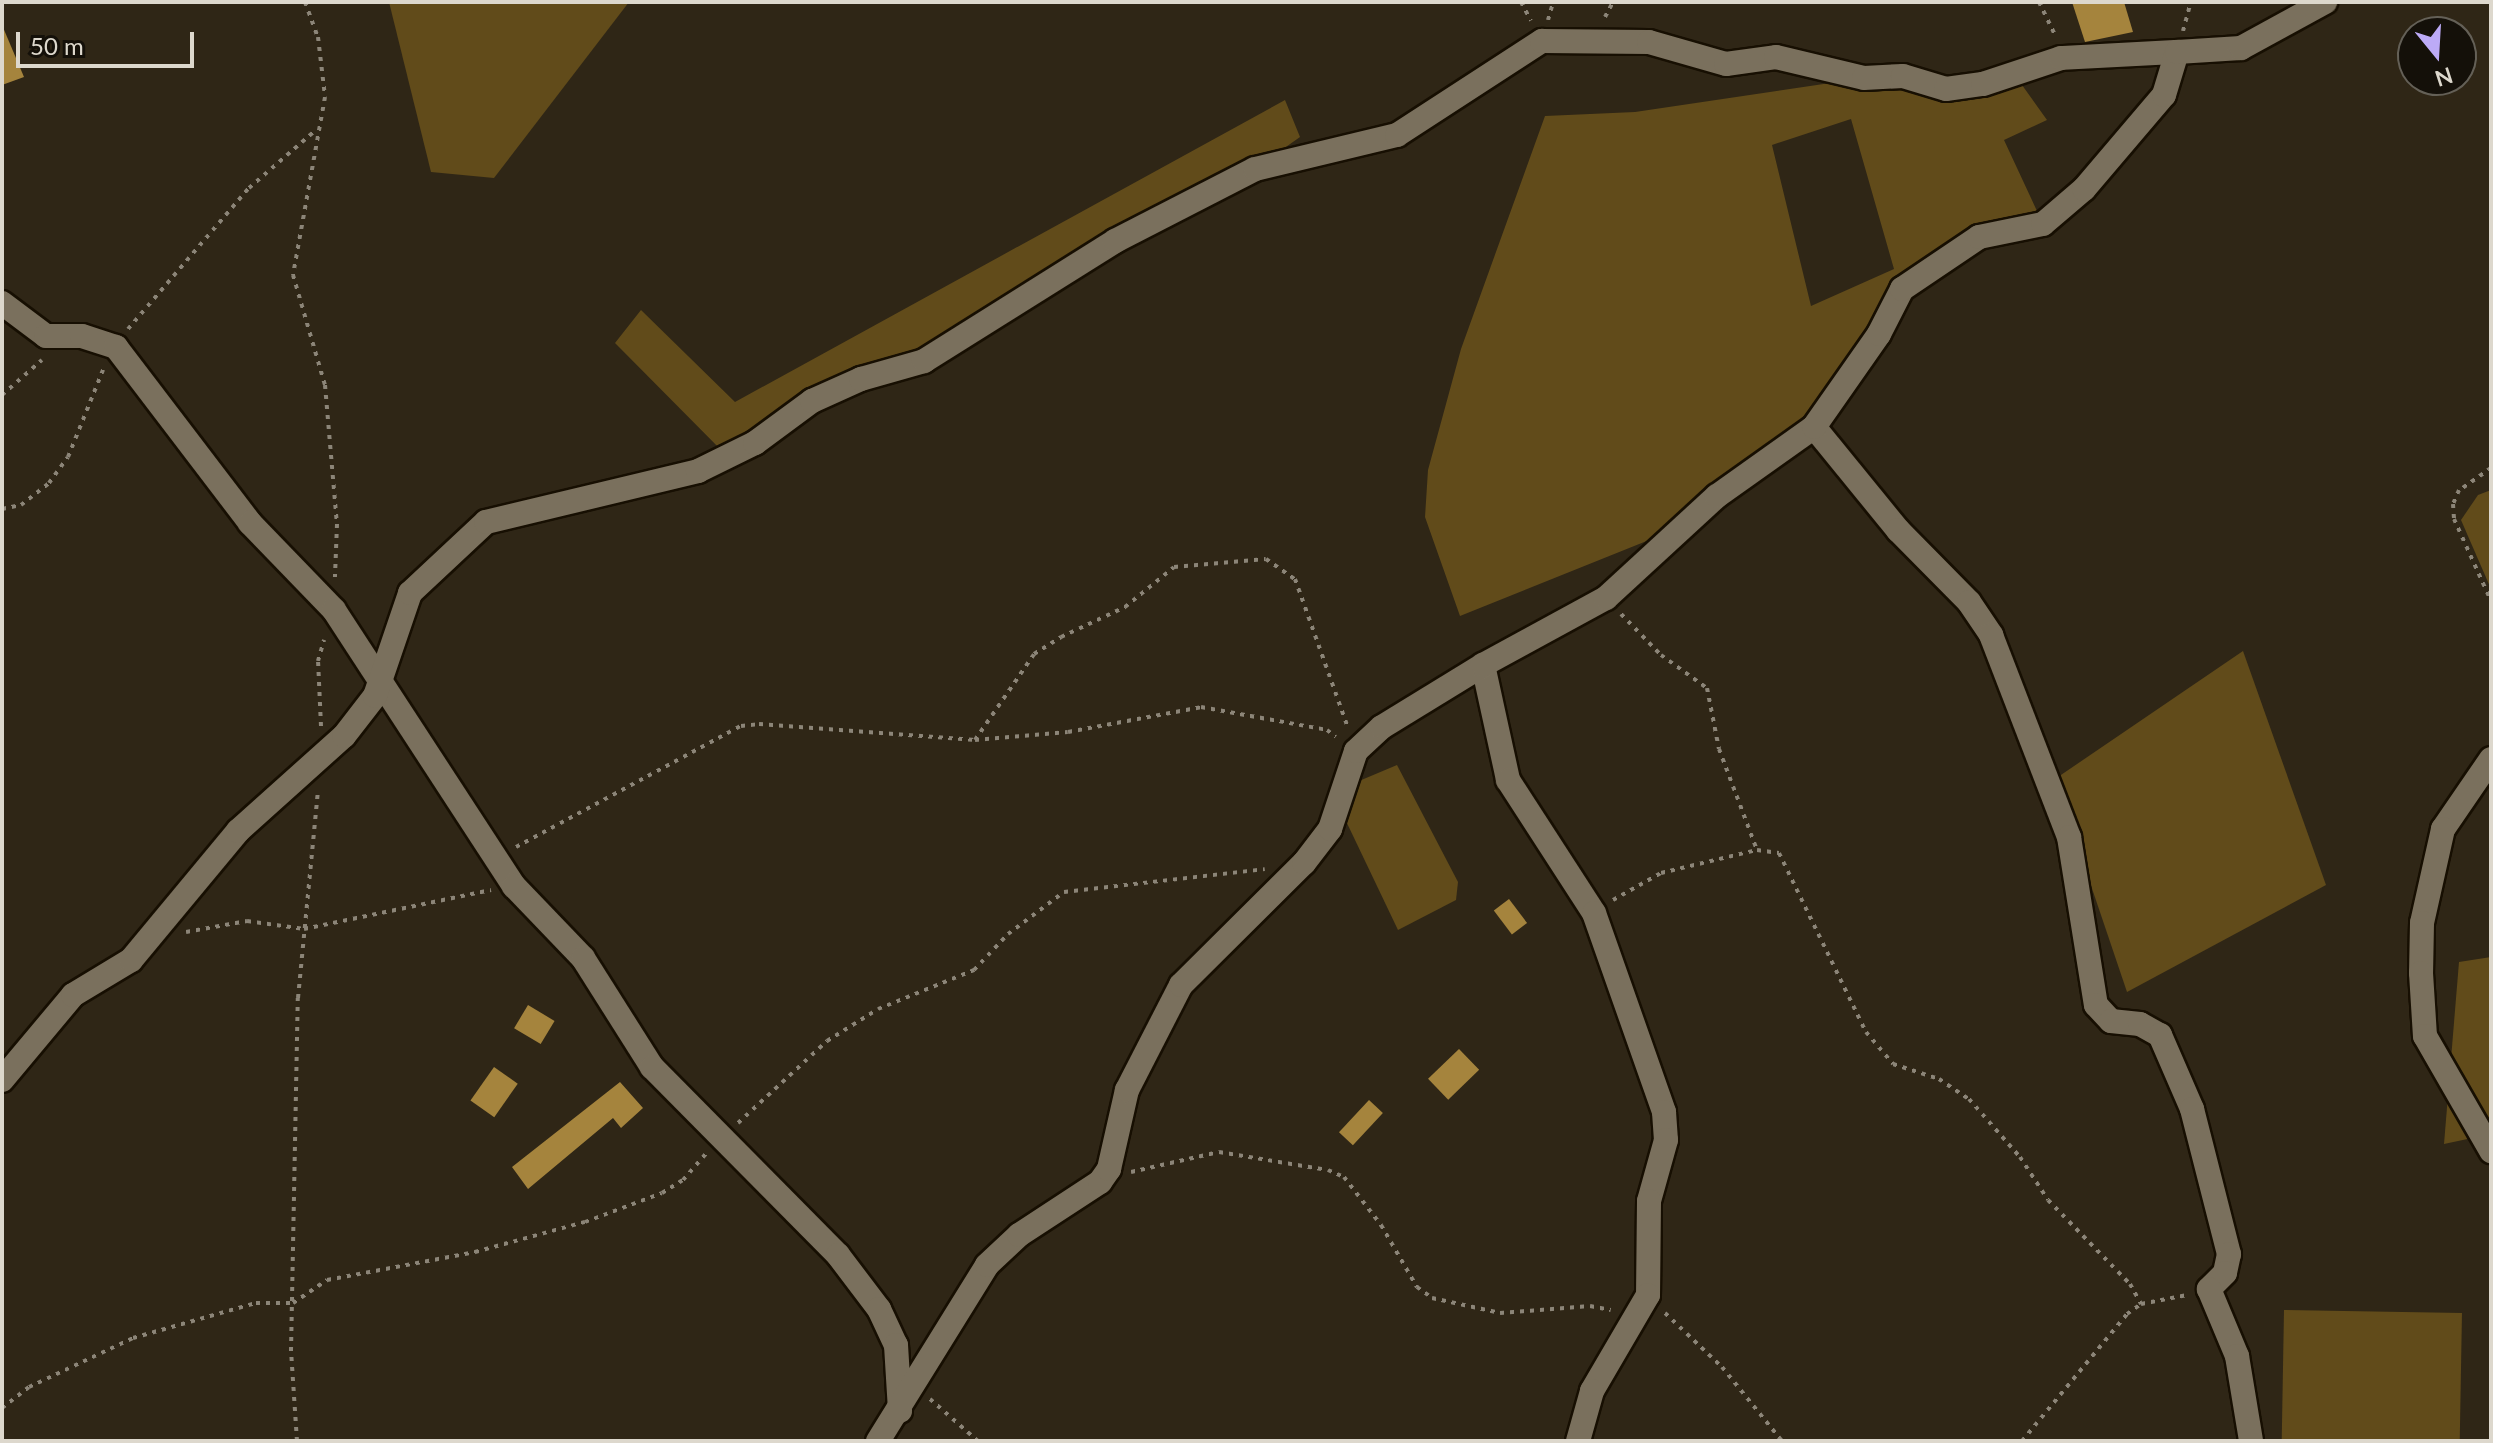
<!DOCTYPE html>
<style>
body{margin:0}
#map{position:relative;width:2493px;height:1443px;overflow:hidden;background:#2f2616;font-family:Lato,sans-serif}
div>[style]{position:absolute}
.green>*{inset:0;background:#614b1a;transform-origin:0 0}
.building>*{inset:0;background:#a5843d;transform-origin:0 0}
.path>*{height:4px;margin-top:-2px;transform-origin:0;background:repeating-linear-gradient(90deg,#8c8578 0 4px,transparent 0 10px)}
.roads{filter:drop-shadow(2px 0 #170f02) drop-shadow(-2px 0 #170f02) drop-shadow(0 2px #170f02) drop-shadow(0 -2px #170f02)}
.minor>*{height:24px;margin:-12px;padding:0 12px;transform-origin:12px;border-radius:12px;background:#7a705d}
span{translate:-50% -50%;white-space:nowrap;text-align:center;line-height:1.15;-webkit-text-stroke:8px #141009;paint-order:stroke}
.frame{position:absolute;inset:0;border:4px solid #ddd8cd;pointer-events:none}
.north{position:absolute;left:2397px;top:16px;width:80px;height:80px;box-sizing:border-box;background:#141009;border:2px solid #646057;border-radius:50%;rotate:162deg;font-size:22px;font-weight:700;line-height:32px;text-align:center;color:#ddd8cd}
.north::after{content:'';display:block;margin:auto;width:28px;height:36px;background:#bcaaf6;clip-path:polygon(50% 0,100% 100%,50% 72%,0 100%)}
.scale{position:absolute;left:16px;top:32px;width:178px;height:36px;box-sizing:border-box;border:4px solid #ddd8cd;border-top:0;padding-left:10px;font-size:24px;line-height:28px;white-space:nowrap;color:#ddd8cd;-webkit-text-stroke:6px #141009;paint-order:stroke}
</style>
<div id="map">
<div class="green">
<i style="clip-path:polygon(389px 2px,629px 2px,494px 178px,431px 172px)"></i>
<i style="clip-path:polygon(evenodd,2012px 71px,2047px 120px,2004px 140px,2043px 224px,1979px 237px,1902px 289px,1822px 418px,1684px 526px,1460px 616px,1425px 517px,1428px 470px,1461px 349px,1545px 116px,1635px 112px,1864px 78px,1946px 89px,2012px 71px,1851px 119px,1894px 269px,1811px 306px,1772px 145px,1851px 119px)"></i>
<i style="clip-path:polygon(1285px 100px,1300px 137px,1255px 169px,924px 361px,861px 379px,728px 457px,615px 343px,641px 310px,735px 402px)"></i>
<i style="clip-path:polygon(2491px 490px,2491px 589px,2461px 520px,2478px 495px)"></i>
<i style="clip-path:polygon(2243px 651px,2326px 885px,2127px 992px,2055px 779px)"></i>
<i style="clip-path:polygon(1397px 765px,1458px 882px,1456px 900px,1398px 930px,1345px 819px,1359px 781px)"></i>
<i style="clip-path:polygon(2491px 957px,2491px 1134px,2444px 1144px,2459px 962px)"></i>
<i style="left:2284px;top:1310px;width:178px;height:131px;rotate:1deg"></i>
</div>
<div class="building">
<i style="clip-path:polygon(2072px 2px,2124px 2px,2133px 32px,2085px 42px)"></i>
<i style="clip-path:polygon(2px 25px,24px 77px,2px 85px)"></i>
<i style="left:1509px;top:899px;width:30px;height:19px;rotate:53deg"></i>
<i style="left:528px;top:1005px;width:31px;height:27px;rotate:31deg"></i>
<i style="left:1459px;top:1049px;width:29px;height:43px;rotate:46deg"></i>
<i style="left:494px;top:1067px;width:29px;height:41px;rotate:35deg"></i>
<i style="clip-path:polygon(620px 1082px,643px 1108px,621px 1128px,613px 1118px,528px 1189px,512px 1167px)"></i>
<i style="left:1369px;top:1100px;width:19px;height:44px;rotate:43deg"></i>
</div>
<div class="path">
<i style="left:305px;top:2px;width:37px;rotate:70deg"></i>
<i style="left:318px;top:37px;width:60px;rotate:83.3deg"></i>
<i style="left:325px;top:97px;width:181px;rotate:100.2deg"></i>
<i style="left:293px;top:275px;width:115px;rotate:73.8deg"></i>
<i style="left:325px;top:385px;width:140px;rotate:85.1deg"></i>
<i style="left:337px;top:524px;width:53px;rotate:92.2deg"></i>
<i style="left:1521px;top:2px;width:21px;rotate:62deg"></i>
<i style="left:2039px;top:2px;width:37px;rotate:64deg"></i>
<i style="left:1605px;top:17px;width:17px;rotate:-62deg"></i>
<i style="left:1548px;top:20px;width:19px;rotate:-74deg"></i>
<i style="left:2183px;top:31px;width:30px;rotate:-75deg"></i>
<i style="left:128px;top:329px;width:186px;rotate:-49.4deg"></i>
<i style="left:249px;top:188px;width:90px;rotate:-40.9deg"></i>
<i style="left:2px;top:395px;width:53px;rotate:-41.2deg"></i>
<i style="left:2491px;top:468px;width:39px;rotate:145deg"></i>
<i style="left:2459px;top:490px;width:15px;rotate:113deg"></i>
<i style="left:2453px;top:504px;width:15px;rotate:86deg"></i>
<i style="left:2454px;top:519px;width:90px;rotate:65.7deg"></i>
<i style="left:2px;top:509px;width:19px;rotate:-12deg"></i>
<i style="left:21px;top:505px;width:36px;rotate:-38deg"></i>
<i style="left:49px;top:483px;width:32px;rotate:-54deg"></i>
<i style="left:68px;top:457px;width:94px;rotate:-68.1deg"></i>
<i style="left:1621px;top:614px;width:57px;rotate:45.7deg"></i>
<i style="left:1661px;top:655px;width:57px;rotate:35.7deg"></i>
<i style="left:1707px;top:688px;width:62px;rotate:78.9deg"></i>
<i style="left:1719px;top:749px;width:108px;rotate:69.4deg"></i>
<i style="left:1757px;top:850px;width:22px;rotate:8deg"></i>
<i style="left:1779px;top:853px;width:199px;rotate:64.1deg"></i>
<i style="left:1866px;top:1032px;width:42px;rotate:49.8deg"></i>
<i style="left:1893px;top:1064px;width:48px;rotate:18.1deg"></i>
<i style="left:1939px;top:1079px;width:36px;rotate:34deg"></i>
<i style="left:1969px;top:1099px;width:77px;rotate:48.7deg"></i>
<i style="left:2020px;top:1157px;width:51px;rotate:56.9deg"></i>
<i style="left:2048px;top:1200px;width:117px;rotate:45.7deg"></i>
<i style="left:2130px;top:1284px;width:23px;rotate:61deg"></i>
<i style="left:321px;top:726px;width:65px;rotate:-92.6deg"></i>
<i style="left:318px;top:661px;width:22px;rotate:-74deg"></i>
<i style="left:975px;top:740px;width:104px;rotate:-55.5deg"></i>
<i style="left:1034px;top:654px;width:32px;rotate:-32deg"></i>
<i style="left:1061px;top:637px;width:71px;rotate:-25.1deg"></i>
<i style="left:1125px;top:607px;width:63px;rotate:-39.2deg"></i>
<i style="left:1174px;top:567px;width:92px;rotate:-5deg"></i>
<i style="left:1266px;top:559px;width:35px;rotate:35deg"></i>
<i style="left:1295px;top:579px;width:158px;rotate:70.4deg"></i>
<i style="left:516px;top:847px;width:255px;rotate:-28.3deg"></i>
<i style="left:741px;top:726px;width:18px;rotate:-6deg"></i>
<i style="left:759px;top:724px;width:217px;rotate:4.2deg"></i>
<i style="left:975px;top:740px;width:93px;rotate:-4.9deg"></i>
<i style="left:1068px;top:732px;width:135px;rotate:-10.6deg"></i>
<i style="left:1201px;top:707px;width:128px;rotate:10.3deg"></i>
<i style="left:1327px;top:730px;width:11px;rotate:38deg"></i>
<i style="left:1613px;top:900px;width:55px;rotate:-29.4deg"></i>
<i style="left:1661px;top:873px;width:99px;rotate:-13.5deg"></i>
<i style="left:186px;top:932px;width:62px;rotate:-10.2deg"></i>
<i style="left:247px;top:921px;width:58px;rotate:8deg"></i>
<i style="left:304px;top:929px;width:191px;rotate:-11.8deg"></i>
<i style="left:738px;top:1123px;width:121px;rotate:-42.7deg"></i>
<i style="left:827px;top:1041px;width:60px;rotate:-32.1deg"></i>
<i style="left:878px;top:1009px;width:104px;rotate:-22.1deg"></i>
<i style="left:974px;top:970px;width:50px;rotate:-46.6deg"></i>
<i style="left:1008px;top:934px;width:70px;rotate:-36.9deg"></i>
<i style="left:1064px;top:892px;width:202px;rotate:-6.5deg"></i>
<i style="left:1131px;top:1172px;width:90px;rotate:-12.8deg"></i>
<i style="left:1219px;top:1152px;width:110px;rotate:9.4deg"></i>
<i style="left:1328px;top:1170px;width:17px;rotate:24deg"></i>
<i style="left:1344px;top:1177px;width:61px;rotate:52.4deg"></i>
<i style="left:1381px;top:1225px;width:72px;rotate:59.9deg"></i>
<i style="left:1417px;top:1287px;width:19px;rotate:36deg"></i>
<i style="left:1432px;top:1298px;width:70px;rotate:12.4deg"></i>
<i style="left:1500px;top:1313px;width:90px;rotate:-4.4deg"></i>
<i style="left:1590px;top:1306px;width:21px;rotate:11deg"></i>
<i style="left:1665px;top:1313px;width:79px;rotate:43.5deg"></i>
<i style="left:1722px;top:1367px;width:95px;rotate:51deg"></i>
<i style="left:930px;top:1399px;width:64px;rotate:41.2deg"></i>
<i style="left:2px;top:1408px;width:34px;rotate:-38deg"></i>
<i style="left:29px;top:1387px;width:115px;rotate:-25.2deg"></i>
<i style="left:133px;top:1338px;width:128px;rotate:-15.9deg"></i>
<i style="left:256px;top:1303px;width:37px"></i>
<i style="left:293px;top:1303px;width:41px;rotate:-34.1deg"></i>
<i style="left:327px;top:1280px;width:151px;rotate:-10.7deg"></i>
<i style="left:475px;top:1252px;width:114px;rotate:-15.3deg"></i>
<i style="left:585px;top:1222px;width:82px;rotate:-20.6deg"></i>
<i style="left:662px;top:1193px;width:25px;rotate:-32deg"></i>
<i style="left:683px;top:1180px;width:35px;rotate:-49deg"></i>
<i style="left:297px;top:1441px;width:90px;rotate:-93.8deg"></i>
<i style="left:291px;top:1351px;width:353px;rotate:-88.9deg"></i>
<i style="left:298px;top:998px;width:208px;rotate:-84.5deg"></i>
<i style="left:2022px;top:1441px;width:165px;rotate:-50.4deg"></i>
<i style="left:2127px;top:1314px;width:17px;rotate:-36deg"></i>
<i style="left:2141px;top:1304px;width:47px;rotate:-11.1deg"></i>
</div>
<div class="roads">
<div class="minor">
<i style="left:2px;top:303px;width:55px;rotate:36.9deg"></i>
<i style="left:46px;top:336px;width:36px"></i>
<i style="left:82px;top:336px;width:36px;rotate:18deg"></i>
<i style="left:116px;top:347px;width:221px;rotate:52.7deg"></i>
<i style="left:250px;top:523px;width:121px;rotate:46deg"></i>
<i style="left:334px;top:610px;width:330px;rotate:56.9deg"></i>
<i style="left:514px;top:886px;width:100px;rotate:46.2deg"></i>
<i style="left:583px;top:958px;width:129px;rotate:57.7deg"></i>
<i style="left:652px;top:1067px;width:264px;rotate:45.3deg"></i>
<i style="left:838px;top:1255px;width:68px;rotate:52.8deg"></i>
<i style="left:879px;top:1309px;width:40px;rotate:65deg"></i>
<i style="left:896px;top:1345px;width:66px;rotate:86.5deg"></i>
<i style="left:1814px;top:427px;width:133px;rotate:50.8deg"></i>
<i style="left:1898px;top:530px;width:101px;rotate:45.4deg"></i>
<i style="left:1969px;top:602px;width:40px;rotate:56deg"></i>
<i style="left:1991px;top:635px;width:217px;rotate:68.9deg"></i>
<i style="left:2069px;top:837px;width:170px;rotate:80.9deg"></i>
<i style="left:2096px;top:1005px;width:22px;rotate:47deg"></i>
<i style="left:2111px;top:1021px;width:29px;rotate:6deg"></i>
<i style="left:2140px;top:1024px;width:23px;rotate:29deg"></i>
<i style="left:2160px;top:1035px;width:81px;rotate:66.6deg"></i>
<i style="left:2192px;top:1109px;width:150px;rotate:75.7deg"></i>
<i style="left:2229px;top:1254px;width:19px;rotate:102deg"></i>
<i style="left:2225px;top:1273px;width:23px;rotate:135deg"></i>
<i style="left:2209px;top:1289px;width:73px;rotate:67.3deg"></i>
<i style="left:2237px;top:1356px;width:86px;rotate:80.6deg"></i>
<i style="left:1483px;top:665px;width:118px;rotate:77.7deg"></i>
<i style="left:1508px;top:780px;width:158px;rotate:57.1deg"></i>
<i style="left:1594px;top:913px;width:211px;rotate:70.6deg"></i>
<i style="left:1664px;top:1112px;width:28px;rotate:86deg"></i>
<i style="left:1666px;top:1140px;width:63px;rotate:105.6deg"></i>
<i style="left:1649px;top:1201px;width:94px;rotate:90.6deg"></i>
<i style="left:1648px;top:1295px;width:111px;rotate:120.3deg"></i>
<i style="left:1592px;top:1391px;width:52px;rotate:105.6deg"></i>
<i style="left:2491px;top:759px;width:85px;rotate:124.4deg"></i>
<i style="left:2443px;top:829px;width:96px;rotate:102.6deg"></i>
<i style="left:2422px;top:923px;width:50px;rotate:91.1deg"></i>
<i style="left:2421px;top:973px;width:63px;rotate:86.4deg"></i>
<i style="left:2425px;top:1036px;width:133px;rotate:60.1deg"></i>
<i style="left:2px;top:1080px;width:111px;rotate:-50.1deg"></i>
<i style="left:73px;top:995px;width:68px;rotate:-31.1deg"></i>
<i style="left:131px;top:960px;width:168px;rotate:-50.3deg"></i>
<i style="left:238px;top:831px;width:142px;rotate:-41.9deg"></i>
<i style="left:344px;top:736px;width:51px;rotate:-52.2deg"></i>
<i style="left:375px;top:696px;width:109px;rotate:-71.2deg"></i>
<i style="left:410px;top:593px;width:104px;rotate:-43.1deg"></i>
<i style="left:486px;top:522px;width:218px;rotate:-13.5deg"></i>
<i style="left:698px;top:471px;width:64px;rotate:-26.2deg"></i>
<i style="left:755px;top:443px;width:71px;rotate:-36.4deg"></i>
<i style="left:812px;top:401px;width:54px;rotate:-24.2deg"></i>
<i style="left:861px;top:379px;width:66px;rotate:-15.9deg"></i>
<i style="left:924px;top:361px;width:226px;rotate:-32.1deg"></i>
<i style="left:1115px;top:241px;width:157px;rotate:-27.2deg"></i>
<i style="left:1255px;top:169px;width:146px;rotate:-13.5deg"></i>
<i style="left:1397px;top:135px;width:173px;rotate:-33deg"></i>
<i style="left:1542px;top:41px;width:107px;rotate:0.5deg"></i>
<i style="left:1649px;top:42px;width:80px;rotate:15.9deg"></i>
<i style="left:1726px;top:64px;width:50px;rotate:-8deg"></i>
<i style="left:1776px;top:57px;width:90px;rotate:13.4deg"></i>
<i style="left:1864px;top:78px;width:39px;rotate:-3deg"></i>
<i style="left:1903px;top:76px;width:45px;rotate:16.8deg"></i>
<i style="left:1946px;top:89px;width:37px;rotate:-8deg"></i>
<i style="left:1983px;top:84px;width:82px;rotate:-18.4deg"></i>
<i style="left:2061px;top:58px;width:116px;rotate:-3deg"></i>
<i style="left:878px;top:1441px;width:207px;rotate:-58.2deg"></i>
<i style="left:987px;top:1265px;width:44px;rotate:-43.2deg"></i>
<i style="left:1019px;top:1235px;width:97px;rotate:-33.2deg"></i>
<i style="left:1100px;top:1182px;width:16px;rotate:-55deg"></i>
<i style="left:1109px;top:1169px;width:81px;rotate:-77.2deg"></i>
<i style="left:1127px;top:1090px;width:118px;rotate:-62.8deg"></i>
<i style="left:1181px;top:985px;width:173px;rotate:-44.8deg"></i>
<i style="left:1304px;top:863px;width:43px;rotate:-52.6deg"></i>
<i style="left:1330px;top:829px;width:82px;rotate:-71.6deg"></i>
<i style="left:1356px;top:751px;width:35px;rotate:-43deg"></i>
<i style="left:1382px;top:727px;width:119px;rotate:-31.5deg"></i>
<i style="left:1483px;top:665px;width:140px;rotate:-28.6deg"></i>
<i style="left:1606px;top:598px;width:151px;rotate:-42.6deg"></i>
<i style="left:1717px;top:496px;width:119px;rotate:-35.4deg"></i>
<i style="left:1814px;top:427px;width:113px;rotate:-55deg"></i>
<i style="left:1879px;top:334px;width:51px;rotate:-62.9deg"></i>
<i style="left:1902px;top:289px;width:93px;rotate:-34deg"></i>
<i style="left:1979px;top:237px;width:65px;rotate:-11.5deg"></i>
<i style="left:2043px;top:224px;width:54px;rotate:-40.5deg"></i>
<i style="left:2084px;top:189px;width:123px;rotate:-49.6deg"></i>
<i style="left:2164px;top:95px;width:45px;rotate:-73.2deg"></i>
<i style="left:2177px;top:52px;width:64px;rotate:-3.6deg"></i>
<i style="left:2241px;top:48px;width:96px;rotate:-28.7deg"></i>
</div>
</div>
<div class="frame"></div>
<div class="north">N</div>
<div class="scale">50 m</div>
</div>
